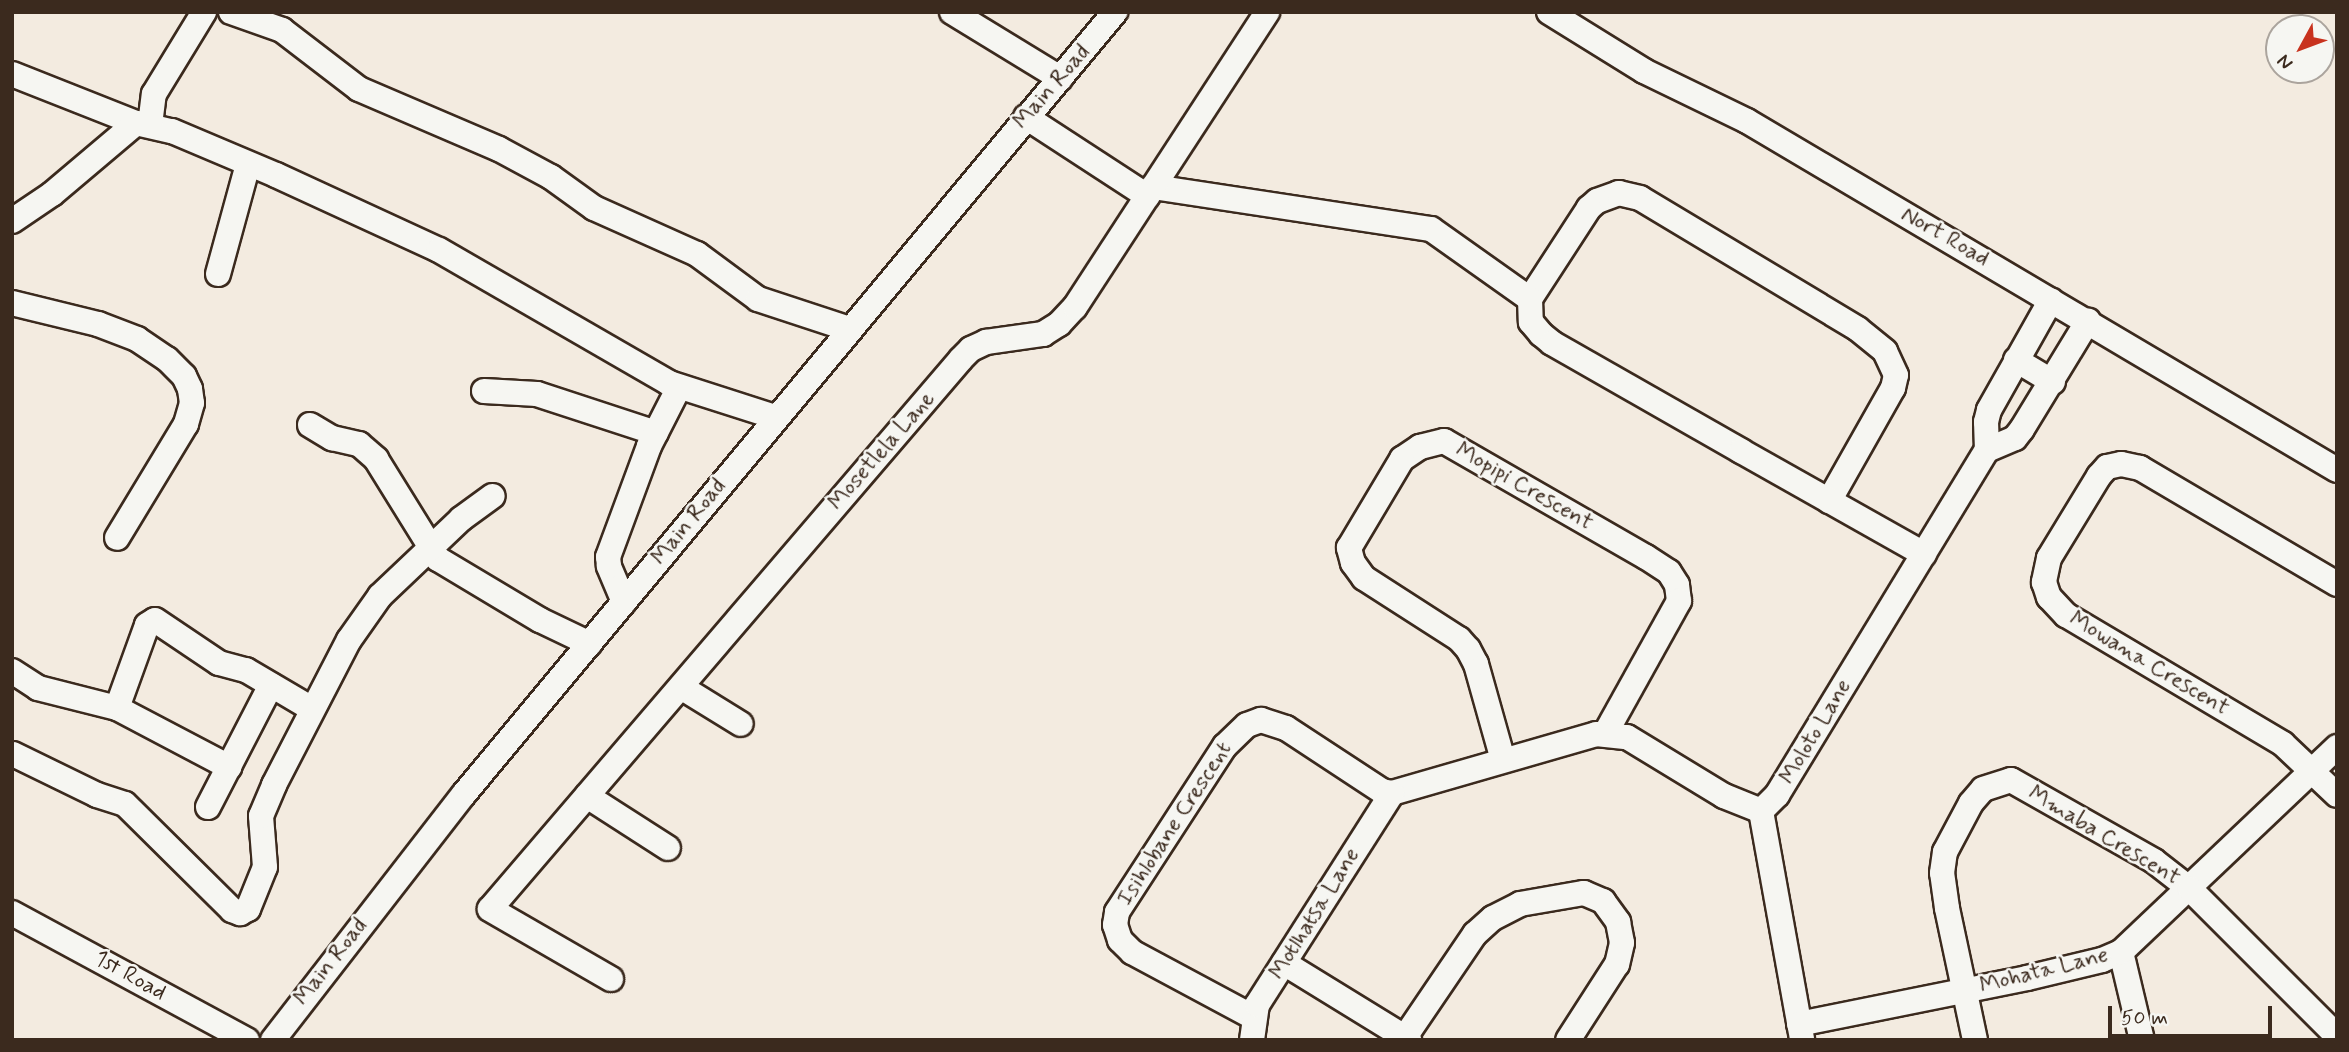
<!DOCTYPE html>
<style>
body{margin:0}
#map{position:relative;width:2349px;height:1052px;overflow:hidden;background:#f3ebe0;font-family:Mynerve,sans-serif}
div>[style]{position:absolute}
.roads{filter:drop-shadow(2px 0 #3b2a1e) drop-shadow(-2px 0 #3b2a1e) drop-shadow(0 2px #3b2a1e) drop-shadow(0 -2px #3b2a1e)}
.street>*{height:24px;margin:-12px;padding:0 12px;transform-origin:12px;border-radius:12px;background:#f6f6f2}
span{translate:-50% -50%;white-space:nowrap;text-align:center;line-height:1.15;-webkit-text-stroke:5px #f6f6f2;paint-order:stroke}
.street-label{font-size:23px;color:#3b2a1e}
.frame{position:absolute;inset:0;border:14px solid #3b2a1e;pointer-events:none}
.north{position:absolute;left:2265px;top:14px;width:70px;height:70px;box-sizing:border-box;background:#f6f6f2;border:2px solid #aba49d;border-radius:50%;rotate:229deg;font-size:19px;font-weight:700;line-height:28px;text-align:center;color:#3b2a1e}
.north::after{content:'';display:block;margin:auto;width:24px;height:32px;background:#c8321e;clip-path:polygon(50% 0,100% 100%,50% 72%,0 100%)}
.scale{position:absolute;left:2108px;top:1006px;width:164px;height:32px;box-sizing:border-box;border:4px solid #3b2a1e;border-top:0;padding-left:9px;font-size:21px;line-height:24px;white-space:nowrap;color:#3b2a1e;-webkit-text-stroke:5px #f6f6f2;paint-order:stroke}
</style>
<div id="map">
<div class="roads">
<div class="street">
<i style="left:231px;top:12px;width:54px;rotate:19.4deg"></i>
<i style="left:282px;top:30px;width:97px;rotate:37.5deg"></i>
<i style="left:359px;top:89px;width:152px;rotate:23.2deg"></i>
<i style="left:499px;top:149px;width:59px;rotate:28.3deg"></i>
<i style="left:551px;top:177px;width:53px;rotate:35.8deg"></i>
<i style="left:594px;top:208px;width:113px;rotate:24.1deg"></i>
<i style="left:697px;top:254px;width:76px;rotate:36.4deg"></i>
<i style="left:758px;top:299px;width:96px;rotate:18.2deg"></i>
<i style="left:952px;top:12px;width:127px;rotate:31.4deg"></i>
<i style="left:1549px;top:12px;width:112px;rotate:31.8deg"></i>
<i style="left:1644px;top:71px;width:114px;rotate:25.9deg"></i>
<i style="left:1747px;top:121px;width:685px;rotate:30.61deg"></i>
<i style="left:12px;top:74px;width:133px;rotate:21.6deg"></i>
<i style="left:136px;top:123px;width:37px;rotate:13deg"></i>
<i style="left:172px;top:131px;width:113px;rotate:22.9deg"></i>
<i style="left:276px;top:175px;width:179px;rotate:24.7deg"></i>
<i style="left:439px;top:250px;width:266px;rotate:30deg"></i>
<i style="left:669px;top:383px;width:111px;rotate:17.8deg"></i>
<i style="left:1026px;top:117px;width:145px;rotate:33.1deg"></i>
<i style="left:150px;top:125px;width:31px;rotate:-83deg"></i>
<i style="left:154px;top:94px;width:96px;rotate:-58.6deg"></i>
<i style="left:1153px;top:187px;width:281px;rotate:8.6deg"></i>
<i style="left:1431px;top:229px;width:121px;rotate:35.3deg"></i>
<i style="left:12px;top:221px;width:48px;rotate:-34deg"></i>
<i style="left:52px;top:194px;width:110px;rotate:-40.2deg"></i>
<i style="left:218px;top:274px;width:114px;rotate:-74.7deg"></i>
<i style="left:12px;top:303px;width:89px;rotate:13.7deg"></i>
<i style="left:98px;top:324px;width:42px;rotate:21deg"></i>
<i style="left:137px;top:339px;width:36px;rotate:34deg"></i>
<i style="left:167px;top:359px;width:24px;rotate:45deg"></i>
<i style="left:184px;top:376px;width:14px;rotate:65deg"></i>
<i style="left:190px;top:389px;width:14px;rotate:82deg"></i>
<i style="left:192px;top:403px;width:22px;rotate:106deg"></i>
<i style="left:186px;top:424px;width:133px;rotate:121.2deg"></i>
<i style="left:2016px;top:360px;width:43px;rotate:30.7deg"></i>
<i style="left:484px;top:391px;width:53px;rotate:3.2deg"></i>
<i style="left:537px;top:394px;width:125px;rotate:18.1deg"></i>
<i style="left:310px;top:425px;width:26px;rotate:31deg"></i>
<i style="left:332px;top:438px;width:28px;rotate:13deg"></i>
<i style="left:359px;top:444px;width:23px;rotate:41deg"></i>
<i style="left:376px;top:459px;width:118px;rotate:58.2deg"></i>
<i style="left:438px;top:559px;width:119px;rotate:30.9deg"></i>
<i style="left:540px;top:620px;width:55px;rotate:25.6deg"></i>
<i style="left:1987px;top:450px;width:30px;rotate:-23deg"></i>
<i style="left:2015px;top:438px;width:11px;rotate:-52deg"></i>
<i style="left:2022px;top:429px;width:127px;rotate:-58.6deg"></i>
<i style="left:1987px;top:450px;width:28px;rotate:-92deg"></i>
<i style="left:1986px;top:422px;width:12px;rotate:-76deg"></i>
<i style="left:1989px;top:410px;width:126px;rotate:-60.6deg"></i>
<i style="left:1829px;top:501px;width:130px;rotate:-60.5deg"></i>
<i style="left:1893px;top:388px;width:13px;rotate:-77deg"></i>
<i style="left:1896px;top:375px;width:26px;rotate:-115deg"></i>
<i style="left:1885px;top:351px;width:35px;rotate:-141deg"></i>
<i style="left:1858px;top:329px;width:254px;rotate:-149deg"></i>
<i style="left:1640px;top:198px;width:22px;rotate:-167deg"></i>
<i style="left:1619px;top:193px;width:23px;rotate:160deg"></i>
<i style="left:1597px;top:201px;width:11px;rotate:139deg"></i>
<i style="left:1589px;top:208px;width:108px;rotate:123deg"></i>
<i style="left:1530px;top:299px;width:23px;rotate:88deg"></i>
<i style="left:1531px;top:322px;width:16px;rotate:50deg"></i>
<i style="left:1541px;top:334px;width:14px;rotate:39deg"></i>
<i style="left:1552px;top:343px;width:218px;rotate:29.7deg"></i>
<i style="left:1741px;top:451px;width:210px;rotate:29.4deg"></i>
<i style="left:2337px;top:584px;width:229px;rotate:-149.5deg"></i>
<i style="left:2140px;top:468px;width:19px;rotate:-168deg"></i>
<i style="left:2121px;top:464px;width:14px;rotate:168deg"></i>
<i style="left:2107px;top:467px;width:12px;rotate:132deg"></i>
<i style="left:2099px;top:476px;width:96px;rotate:121.4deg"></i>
<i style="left:2049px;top:558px;width:25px;rotate:102deg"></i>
<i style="left:2044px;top:582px;width:16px;rotate:72deg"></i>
<i style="left:2049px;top:597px;width:25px;rotate:47deg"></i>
<i style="left:2066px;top:615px;width:252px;rotate:30.7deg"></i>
<i style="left:2283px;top:744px;width:74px;rotate:43.4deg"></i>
<i style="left:624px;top:602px;width:39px;rotate:-113deg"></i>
<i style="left:609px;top:566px;width:9px;rotate:-96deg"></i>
<i style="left:608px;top:557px;width:118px;rotate:-69.7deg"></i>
<i style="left:649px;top:446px;width:66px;rotate:-63deg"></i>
<i style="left:12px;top:671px;width:31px;rotate:33deg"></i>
<i style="left:38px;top:688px;width:81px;rotate:14.2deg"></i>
<i style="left:117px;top:708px;width:127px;rotate:27.8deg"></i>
<i style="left:681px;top:687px;width:70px;rotate:31.7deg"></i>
<i style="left:117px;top:708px;width:88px;rotate:-70.1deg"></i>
<i style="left:147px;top:625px;width:9px;rotate:-32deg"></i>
<i style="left:155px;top:620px;width:77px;rotate:33.9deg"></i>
<i style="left:219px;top:663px;width:28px;rotate:15deg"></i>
<i style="left:246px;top:670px;width:77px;rotate:30.6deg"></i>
<i style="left:13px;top:754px;width:93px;rotate:26deg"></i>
<i style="left:97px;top:795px;width:29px;rotate:18deg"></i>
<i style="left:125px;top:804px;width:151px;rotate:44.7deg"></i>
<i style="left:232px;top:910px;width:9px;rotate:21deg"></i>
<i style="left:240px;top:913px;width:9px;rotate:-27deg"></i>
<i style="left:248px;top:909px;width:45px;rotate:-68deg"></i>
<i style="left:265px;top:867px;width:51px;rotate:-94.5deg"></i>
<i style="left:261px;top:816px;width:34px;rotate:-67deg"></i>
<i style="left:274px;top:785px;width:163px;rotate:-62.7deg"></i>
<i style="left:349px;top:640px;width:54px;rotate:-54.8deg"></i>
<i style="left:380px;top:596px;width:112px;rotate:-43.5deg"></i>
<i style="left:461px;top:519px;width:39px;rotate:-36deg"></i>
<i style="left:1503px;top:760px;width:100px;rotate:-105.7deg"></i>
<i style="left:1476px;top:664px;width:17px;rotate:-118deg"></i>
<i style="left:1468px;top:649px;width:13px;rotate:-132deg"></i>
<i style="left:1459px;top:639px;width:113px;rotate:-147.3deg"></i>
<i style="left:1364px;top:578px;width:19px;rotate:-126deg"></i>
<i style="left:1353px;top:563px;width:16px;rotate:-105deg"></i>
<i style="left:1349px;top:548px;width:104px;rotate:-59.2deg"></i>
<i style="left:1402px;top:459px;width:22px;rotate:-34deg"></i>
<i style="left:1420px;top:447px;width:25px;rotate:-14deg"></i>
<i style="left:1444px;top:441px;width:233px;rotate:29.9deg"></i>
<i style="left:1646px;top:557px;width:27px;rotate:33deg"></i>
<i style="left:1669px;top:572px;width:15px;rotate:58deg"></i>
<i style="left:1677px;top:585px;width:16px;rotate:83deg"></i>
<i style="left:1679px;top:601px;width:152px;rotate:119.1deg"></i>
<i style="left:587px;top:796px;width:96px;rotate:32.7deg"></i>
<i style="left:208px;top:807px;width:137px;rotate:-62.7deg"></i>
<i style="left:1761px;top:811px;width:23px;rotate:-45deg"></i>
<i style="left:1777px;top:795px;width:404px;rotate:-58.7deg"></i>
<i style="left:1761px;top:811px;width:232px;rotate:79.8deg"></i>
<i style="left:12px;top:913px;width:267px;rotate:28.4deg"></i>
<i style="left:2121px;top:952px;width:90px;rotate:76.6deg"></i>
<i style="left:1284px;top:963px;width:147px;rotate:31.6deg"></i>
<i style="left:611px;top:979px;width:140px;rotate:-150deg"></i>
<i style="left:490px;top:909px;width:724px;rotate:-49.42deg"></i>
<i style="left:961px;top:359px;width:14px;rotate:-45deg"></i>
<i style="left:971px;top:349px;width:17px;rotate:-25deg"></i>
<i style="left:986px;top:342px;width:58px;rotate:-8deg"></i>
<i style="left:1043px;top:334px;width:19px;rotate:-32deg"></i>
<i style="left:1059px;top:324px;width:23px;rotate:-47deg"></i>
<i style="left:1075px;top:307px;width:352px;rotate:-56.9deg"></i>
<i style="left:1253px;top:1017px;width:137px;rotate:-151.8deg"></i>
<i style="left:1132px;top:952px;width:17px;rotate:-135deg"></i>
<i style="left:1120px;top:940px;width:16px;rotate:-108deg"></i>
<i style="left:1115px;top:925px;width:13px;rotate:-81deg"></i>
<i style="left:1117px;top:912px;width:198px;rotate:-57deg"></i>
<i style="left:1225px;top:746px;width:30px;rotate:-44deg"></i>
<i style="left:1247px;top:725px;width:15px;rotate:-20deg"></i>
<i style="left:1261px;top:720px;width:26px;rotate:18deg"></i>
<i style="left:1286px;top:728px;width:115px;rotate:33.3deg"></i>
<i style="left:1382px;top:791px;width:10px;rotate:11deg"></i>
<i style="left:1392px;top:793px;width:212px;rotate:-16.1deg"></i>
<i style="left:1596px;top:734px;width:31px;rotate:6deg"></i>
<i style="left:1627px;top:737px;width:114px;rotate:31.3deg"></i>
<i style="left:1724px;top:796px;width:40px;rotate:22deg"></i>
<i style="left:1799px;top:1024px;width:233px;rotate:-11.4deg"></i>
<i style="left:2027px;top:978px;width:77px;rotate:-13.5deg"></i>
<i style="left:2102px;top:960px;width:21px;rotate:-23deg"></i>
<i style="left:2121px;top:952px;width:298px;rotate:-43.5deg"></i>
<i style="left:1405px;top:1037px;width:125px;rotate:-55.8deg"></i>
<i style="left:1475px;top:934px;width:24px;rotate:-42deg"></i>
<i style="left:1493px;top:918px;width:30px;rotate:-27deg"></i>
<i style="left:1520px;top:904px;width:65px;rotate:-9.8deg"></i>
<i style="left:1584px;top:893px;width:21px;rotate:23deg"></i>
<i style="left:1603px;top:901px;width:26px;rotate:54deg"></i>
<i style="left:1618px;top:922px;width:21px;rotate:79deg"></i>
<i style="left:1622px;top:943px;width:22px;rotate:103deg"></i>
<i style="left:1617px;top:964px;width:90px;rotate:122.8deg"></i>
<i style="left:273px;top:1040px;width:311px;rotate:-52.2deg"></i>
<i style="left:464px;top:794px;width:1018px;rotate:-50.22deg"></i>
<i style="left:1252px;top:1040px;width:35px;rotate:-82deg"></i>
<i style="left:1257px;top:1005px;width:251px;rotate:-57.5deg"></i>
<i style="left:1975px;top:1040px;width:135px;rotate:-102deg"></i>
<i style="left:1947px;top:908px;width:35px;rotate:-98deg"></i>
<i style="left:1942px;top:873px;width:21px;rotate:-82deg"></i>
<i style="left:1945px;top:852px;width:55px;rotate:-62deg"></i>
<i style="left:1971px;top:803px;width:18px;rotate:-49deg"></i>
<i style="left:1983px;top:789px;width:29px;rotate:-18deg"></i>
<i style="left:2011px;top:780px;width:164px;rotate:29.5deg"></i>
<i style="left:2154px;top:861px;width:46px;rotate:37.9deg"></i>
<i style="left:2190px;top:889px;width:208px;rotate:45deg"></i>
</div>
</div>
<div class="street-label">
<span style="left:1052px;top:87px;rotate:-49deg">Main Road</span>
<span style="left:1945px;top:237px;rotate:30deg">Nort Road</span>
<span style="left:882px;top:451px;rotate:-49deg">Mosetlela Lane</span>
<span style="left:1524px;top:487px;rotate:30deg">Mopipi Crescent</span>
<span style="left:689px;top:522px;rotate:-51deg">Main Road</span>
<span style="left:2149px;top:664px;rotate:31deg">Mowana Crescent</span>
<span style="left:1816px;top:732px;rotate:-59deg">Moloto Lane</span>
<span style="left:1175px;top:824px;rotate:-57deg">Isihlobane Crescent</span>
<span style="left:2104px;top:836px;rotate:31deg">Mmaba Crescent</span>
<span style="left:1315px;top:914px;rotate:-58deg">Motlhatsa Lane</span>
<span style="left:331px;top:962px;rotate:-52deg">Main Road</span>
<span style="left:2044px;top:971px;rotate:-14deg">Mohata Lane</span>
<span style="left:130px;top:976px;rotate:29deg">1st Road</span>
</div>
<div class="frame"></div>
<div class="north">N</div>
<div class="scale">50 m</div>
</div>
